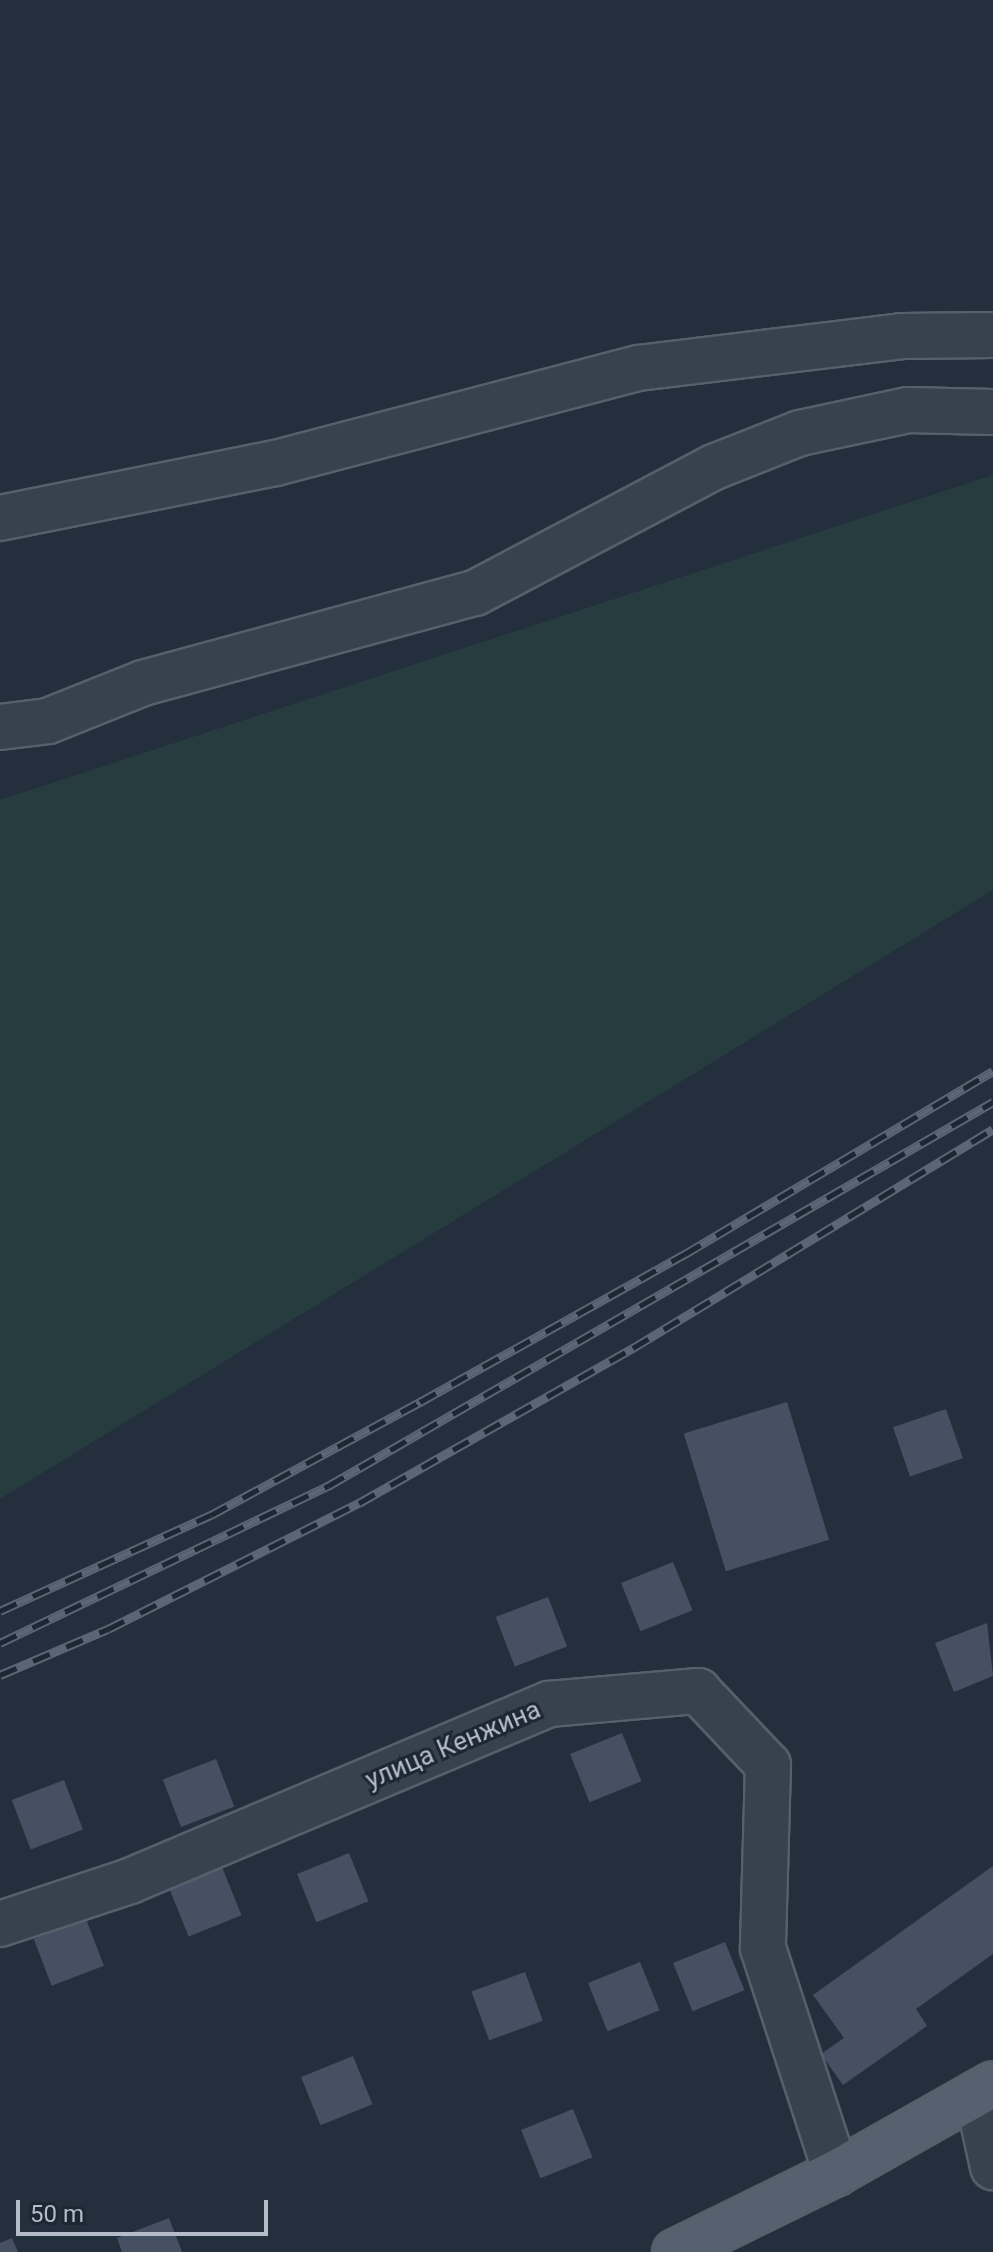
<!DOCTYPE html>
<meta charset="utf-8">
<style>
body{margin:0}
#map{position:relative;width:993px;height:2252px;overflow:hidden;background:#242f3e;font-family:Roboto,sans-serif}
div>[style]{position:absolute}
.green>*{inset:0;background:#263c3f}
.building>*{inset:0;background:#455162;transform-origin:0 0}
.roads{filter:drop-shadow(2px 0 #565f6c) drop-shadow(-2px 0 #565f6c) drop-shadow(0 2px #565f6c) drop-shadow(0 -2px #565f6c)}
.minor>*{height:44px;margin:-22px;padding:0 22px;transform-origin:22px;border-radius:22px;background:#38414e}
.major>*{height:44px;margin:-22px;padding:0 22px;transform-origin:22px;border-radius:22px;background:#56606e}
.rail>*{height:9px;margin-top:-4.5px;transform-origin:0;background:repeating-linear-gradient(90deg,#1d2633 0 18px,#5a6575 0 36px);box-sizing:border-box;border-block:2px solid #5a6575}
span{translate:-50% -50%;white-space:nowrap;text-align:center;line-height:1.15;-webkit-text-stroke:6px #1d2633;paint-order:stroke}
.street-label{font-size:26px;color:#b4bcc9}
.scale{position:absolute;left:16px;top:2200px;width:252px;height:36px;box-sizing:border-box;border:4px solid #b4bcc9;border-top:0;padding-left:10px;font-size:24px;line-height:28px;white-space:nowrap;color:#b4bcc9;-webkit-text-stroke:6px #1d2633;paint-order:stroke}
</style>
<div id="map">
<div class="green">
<i style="clip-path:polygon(993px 475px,993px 890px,0 1499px,0 800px)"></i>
</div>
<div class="building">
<i style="left:787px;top:1402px;width:144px;height:108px;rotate:73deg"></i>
<i style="left:946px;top:1409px;width:52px;height:56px;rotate:71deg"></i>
<i style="left:673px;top:1562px;width:52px;height:56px;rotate:68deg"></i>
<i style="left:548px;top:1597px;width:53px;height:56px;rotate:69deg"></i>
<i style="clip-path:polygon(987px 1623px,993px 1676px,954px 1692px,935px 1643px)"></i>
<i style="left:622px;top:1733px;width:52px;height:56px;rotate:68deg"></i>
<i style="left:216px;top:1759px;width:51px;height:57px;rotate:69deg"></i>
<i style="left:64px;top:1780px;width:53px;height:56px;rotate:69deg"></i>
<i style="left:349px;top:1853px;width:52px;height:56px;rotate:68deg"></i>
<i style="clip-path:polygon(993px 1866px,993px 1954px,916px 2009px,927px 2026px,843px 2085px,821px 2054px,844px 2038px,813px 1995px)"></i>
<i style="left:222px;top:1867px;width:52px;height:57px;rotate:68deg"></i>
<i style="left:86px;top:1919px;width:50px;height:56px;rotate:69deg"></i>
<i style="left:725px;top:1942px;width:52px;height:56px;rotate:68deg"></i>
<i style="left:640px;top:1962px;width:52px;height:56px;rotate:68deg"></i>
<i style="left:525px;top:1972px;width:52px;height:57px;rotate:70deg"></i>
<i style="left:353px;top:2056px;width:52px;height:56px;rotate:68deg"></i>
<i style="left:573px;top:2109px;width:52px;height:56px;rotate:68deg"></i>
<i style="clip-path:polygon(169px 2218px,182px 2252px,122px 2252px,117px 2238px)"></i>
<i style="clip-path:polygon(12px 2238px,18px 2252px,0 2252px,0 2243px)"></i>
</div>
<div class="roads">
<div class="minor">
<i style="left:0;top:518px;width:281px;rotate:-11.3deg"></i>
<i style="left:276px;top:463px;width:374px;rotate:-14.7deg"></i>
<i style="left:638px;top:368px;width:266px;rotate:-6.9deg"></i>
<i style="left:902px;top:336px;width:91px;rotate:-0.6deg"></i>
<i style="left:0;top:727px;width:48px;rotate:-7.1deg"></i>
<i style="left:48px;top:721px;width:102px;rotate:-21.8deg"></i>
<i style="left:143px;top:683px;width:344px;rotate:-15.2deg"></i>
<i style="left:475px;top:593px;width:270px;rotate:-27.8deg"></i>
<i style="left:714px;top:467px;width:92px;rotate:-21.6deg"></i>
<i style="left:800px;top:433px;width:110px;rotate:-12deg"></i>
<i style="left:908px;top:410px;width:85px;rotate:1.3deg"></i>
<i style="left:0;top:1924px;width:137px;rotate:-18.3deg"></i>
<i style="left:130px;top:1881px;width:455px;rotate:-22.9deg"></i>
<i style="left:549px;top:1704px;width:150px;rotate:-5deg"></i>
<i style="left:698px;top:1691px;width:102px;rotate:46.6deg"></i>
<i style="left:768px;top:1765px;width:183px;rotate:91.6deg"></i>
<i style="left:763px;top:1948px;width:237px;rotate:72deg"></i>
<i style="left:977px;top:2094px;width:75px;rotate:77.6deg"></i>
</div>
<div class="major">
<i style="left:675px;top:2252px;width:179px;rotate:-26.1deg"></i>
<i style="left:836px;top:2173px;width:180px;rotate:-29.5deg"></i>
</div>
</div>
<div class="rail">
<i style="left:0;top:1611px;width:232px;rotate:-24.5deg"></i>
<i style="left:211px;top:1515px;width:238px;rotate:-28.4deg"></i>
<i style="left:420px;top:1402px;width:304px;rotate:-29.2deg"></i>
<i style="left:685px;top:1254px;width:358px;rotate:-30.7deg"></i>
<i style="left:0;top:1643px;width:364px;rotate:-25.6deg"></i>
<i style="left:328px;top:1486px;width:768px;rotate:-30deg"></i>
<i style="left:0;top:1675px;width:117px;rotate:-23.1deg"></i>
<i style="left:108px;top:1629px;width:281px;rotate:-26.7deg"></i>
<i style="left:359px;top:1503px;width:315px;rotate:-29.5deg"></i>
<i style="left:633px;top:1348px;width:421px;rotate:-31.3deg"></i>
</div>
<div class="street-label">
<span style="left:453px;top:1745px;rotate:-23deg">улица Кенжина</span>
</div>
<div class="scale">50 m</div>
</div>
